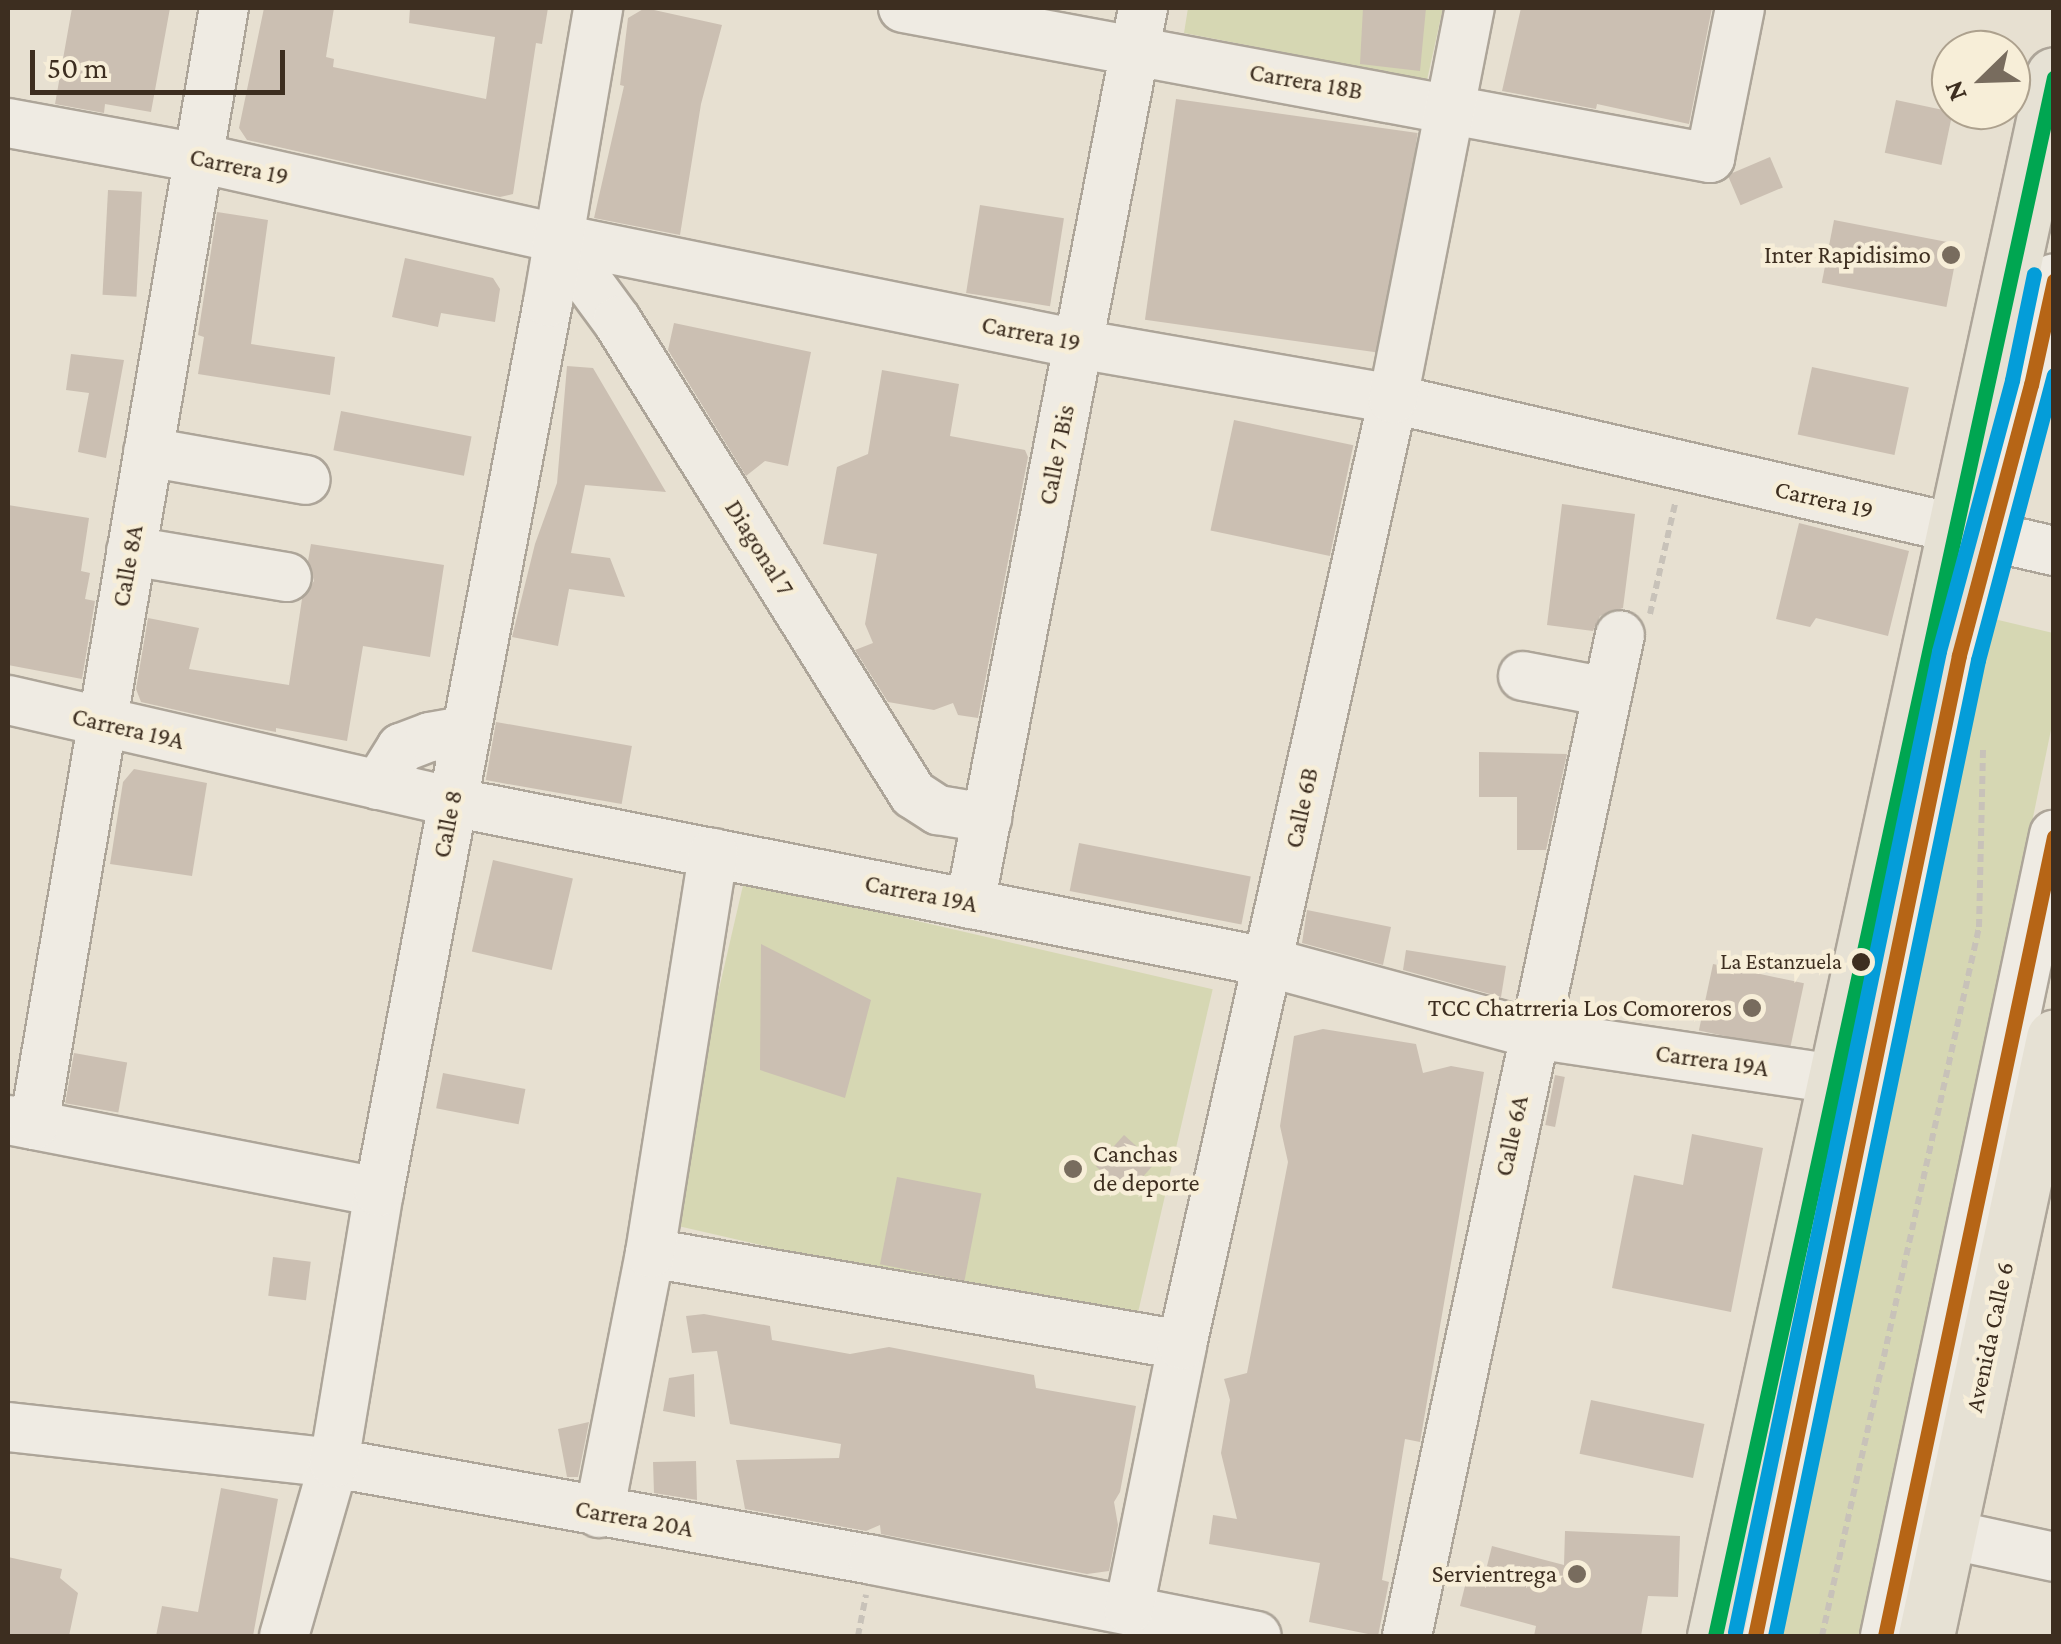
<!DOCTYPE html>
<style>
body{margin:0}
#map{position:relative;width:2061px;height:1644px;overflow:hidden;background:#e7e0d1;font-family:"Crimson Pro",serif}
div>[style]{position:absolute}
.green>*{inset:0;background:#d6d7b3;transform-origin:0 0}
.building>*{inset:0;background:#cbbfb2;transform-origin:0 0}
.path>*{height:6px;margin-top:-3px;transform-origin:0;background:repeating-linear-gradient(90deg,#c8c2b9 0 8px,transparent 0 13px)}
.roads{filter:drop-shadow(2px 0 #ada599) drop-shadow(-2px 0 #ada599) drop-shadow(0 2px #ada599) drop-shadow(0 -2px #ada599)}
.minor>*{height:48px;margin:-24px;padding:0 24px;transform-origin:24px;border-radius:24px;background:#efebe3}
.major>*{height:55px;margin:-27.5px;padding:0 27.5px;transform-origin:27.5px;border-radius:27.5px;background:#e6e1d4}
.bus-1>*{height:15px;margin:-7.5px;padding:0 7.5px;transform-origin:7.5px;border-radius:7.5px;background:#b66516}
.bus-2>*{height:15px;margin:-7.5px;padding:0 7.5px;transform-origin:7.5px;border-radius:7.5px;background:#00a651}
.bus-3>*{height:15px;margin:-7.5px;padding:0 7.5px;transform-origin:7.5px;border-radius:7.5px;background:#049dd9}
.bus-4>*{height:15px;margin:-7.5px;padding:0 7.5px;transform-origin:7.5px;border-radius:7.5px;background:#049dd9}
.dots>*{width:28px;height:28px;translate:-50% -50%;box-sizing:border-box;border:5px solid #f7eed8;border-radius:50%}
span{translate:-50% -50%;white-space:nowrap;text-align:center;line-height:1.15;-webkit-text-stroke:9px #f7eed8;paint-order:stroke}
.bus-label{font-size:22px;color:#3d2e20}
.right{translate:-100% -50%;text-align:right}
.street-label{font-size:25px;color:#3d2e20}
.poi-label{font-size:25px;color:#3d2e20}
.left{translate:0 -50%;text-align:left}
.frame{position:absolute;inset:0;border:10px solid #3d2e20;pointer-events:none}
.north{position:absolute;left:1931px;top:30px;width:100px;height:100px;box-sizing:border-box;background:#f7eed8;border:2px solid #ada18e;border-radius:50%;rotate:247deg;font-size:28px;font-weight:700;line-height:40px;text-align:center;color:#3d2e20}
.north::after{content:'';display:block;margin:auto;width:35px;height:45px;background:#786c5e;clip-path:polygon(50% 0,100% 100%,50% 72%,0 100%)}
.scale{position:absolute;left:30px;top:50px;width:255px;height:45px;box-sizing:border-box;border:5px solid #3d2e20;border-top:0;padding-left:12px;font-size:30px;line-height:35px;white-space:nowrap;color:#3d2e20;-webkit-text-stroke:8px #f7eed8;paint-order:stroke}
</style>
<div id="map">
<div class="green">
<i style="clip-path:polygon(1188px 8px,1443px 8px,1427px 80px,1184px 33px)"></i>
<i style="clip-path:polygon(1990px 618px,2053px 633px,2053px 720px,1865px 1636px,1763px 1636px)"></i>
<i style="left:744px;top:881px;width:481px;height:351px;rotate:13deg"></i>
</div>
<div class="building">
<i style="clip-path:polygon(72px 8px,170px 8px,151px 112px,105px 104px,104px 113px,55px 104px)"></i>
<i style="clip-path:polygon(264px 8px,334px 8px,326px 57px,334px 59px,333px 67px,486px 99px,495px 37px,409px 23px,410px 8px,548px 8px,542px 44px,536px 43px,513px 194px,500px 197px,247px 140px,239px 128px)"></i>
<i style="clip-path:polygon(645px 8px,722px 25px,701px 104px,680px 235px,594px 218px,624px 86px,620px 85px,628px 18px)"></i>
<i style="clip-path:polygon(1363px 8px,1426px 8px,1420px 71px,1360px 64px)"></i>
<i style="clip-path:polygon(1521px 8px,1712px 8px,1689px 124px,1597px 104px,1596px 109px,1502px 91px)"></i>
<i style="left:1176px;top:99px;width:244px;height:223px;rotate:8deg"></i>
<i style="left:1896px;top:100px;width:58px;height:54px;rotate:12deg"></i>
<i style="left:1770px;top:157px;width:33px;height:46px;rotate:67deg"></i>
<i style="left:108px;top:190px;width:34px;height:105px;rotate:3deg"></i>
<i style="left:980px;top:205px;width:85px;height:89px;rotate:9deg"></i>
<i style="clip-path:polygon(217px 212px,268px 220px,251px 344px,335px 357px,330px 395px,198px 374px,204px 337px,198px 335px)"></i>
<i style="left:1834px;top:220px;width:127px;height:64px;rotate:11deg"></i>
<i style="clip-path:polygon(405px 258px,493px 278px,500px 289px,495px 322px,441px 313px,438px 327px,392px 317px)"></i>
<i style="clip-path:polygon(674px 323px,811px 352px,788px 466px,765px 461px,746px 476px,668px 350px)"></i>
<i style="clip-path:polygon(71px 354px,124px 360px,106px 458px,78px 452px,89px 393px,66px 390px)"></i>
<i style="clip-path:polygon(567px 366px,593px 368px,666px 492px,585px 485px,571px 553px,610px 558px,625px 597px,569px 589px,558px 646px,512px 637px,535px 544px,557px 483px)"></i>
<i style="left:1812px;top:367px;width:99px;height:69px;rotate:12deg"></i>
<i style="clip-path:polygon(882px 370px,959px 384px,950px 436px,1025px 450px,1028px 457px,978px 718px,958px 715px,953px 703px,934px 710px,888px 702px,855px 650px,873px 643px,865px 624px,877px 554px,823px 544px,837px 467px,868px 454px)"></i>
<i style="left:341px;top:411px;width:133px;height:40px;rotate:11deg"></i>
<i style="left:1234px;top:420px;width:122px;height:113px;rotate:12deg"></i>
<i style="clip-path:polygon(1562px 504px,1635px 514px,1623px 608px,1600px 616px,1593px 631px,1547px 625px)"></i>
<i style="clip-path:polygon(8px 505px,89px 518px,81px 571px,90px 573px,85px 599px,95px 601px,82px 679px,8px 665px)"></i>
<i style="clip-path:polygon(1799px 523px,1909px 551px,1888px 636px,1816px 618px,1810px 627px,1776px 619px)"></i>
<i style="clip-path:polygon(311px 544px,444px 565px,430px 657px,363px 646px,347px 741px,276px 728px,276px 732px,255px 728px,141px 702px,136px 689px,148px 618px,199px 628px,189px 669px,289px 685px,302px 599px,314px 581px,308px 561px)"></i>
<i style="left:496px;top:722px;width:138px;height:59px;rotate:10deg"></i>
<i style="clip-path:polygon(1479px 752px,1567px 754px,1546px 850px,1517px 850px,1517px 797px,1479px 797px)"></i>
<i style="clip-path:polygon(134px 769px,207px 783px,192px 876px,110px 864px,123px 782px)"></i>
<i style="left:1079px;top:843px;width:175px;height:49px;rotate:11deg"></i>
<i style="left:493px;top:860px;width:82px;height:94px;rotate:13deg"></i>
<i style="clip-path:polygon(1307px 910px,1391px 927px,1383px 965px,1302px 943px)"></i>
<i style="clip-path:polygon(761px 944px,871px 1000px,845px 1098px,760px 1070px)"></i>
<i style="clip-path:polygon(1406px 950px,1506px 966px,1501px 997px,1403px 970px)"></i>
<i style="left:1713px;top:964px;width:93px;height:68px;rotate:12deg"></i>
<i style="clip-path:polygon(1323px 1029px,1416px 1044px,1423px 1073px,1451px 1066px,1484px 1072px,1420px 1442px,1405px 1439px,1382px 1580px,1389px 1582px,1378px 1636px,1309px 1622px,1320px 1563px,1209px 1544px,1213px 1515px,1237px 1519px,1221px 1453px,1230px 1400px,1224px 1379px,1247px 1373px,1288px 1162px,1280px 1126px,1294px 1036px)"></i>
<i style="left:74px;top:1053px;width:54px;height:51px;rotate:10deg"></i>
<i style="left:443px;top:1073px;width:84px;height:36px;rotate:11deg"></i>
<i style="left:1555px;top:1075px;width:10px;height:51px;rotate:11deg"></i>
<i style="clip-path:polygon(1692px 1134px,1763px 1148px,1731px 1312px,1612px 1288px,1634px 1175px,1683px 1185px)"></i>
<i style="left:1124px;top:1135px;width:42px;height:42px;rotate:42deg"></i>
<i style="left:897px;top:1177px;width:86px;height:89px;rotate:11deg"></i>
<i style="left:273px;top:1257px;width:38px;height:39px;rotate:7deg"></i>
<i style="clip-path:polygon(704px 1314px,770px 1326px,772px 1340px,850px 1354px,889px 1347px,1034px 1375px,1036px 1388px,1136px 1406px,1120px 1492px,1114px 1502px,1118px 1525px,1109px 1571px,1087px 1574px,881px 1534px,880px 1525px,866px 1531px,745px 1509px,736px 1460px,839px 1458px,841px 1444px,730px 1424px,717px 1351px,692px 1353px,686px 1316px)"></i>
<i style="clip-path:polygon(694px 1374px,695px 1417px,663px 1411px,669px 1378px)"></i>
<i style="left:1591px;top:1400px;width:116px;height:55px;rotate:12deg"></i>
<i style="clip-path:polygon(589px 1422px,578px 1477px,567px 1477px,558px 1429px)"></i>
<i style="clip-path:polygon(696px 1461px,697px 1500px,654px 1493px,653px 1462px)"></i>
<i style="clip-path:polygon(221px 1488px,278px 1499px,253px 1636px,156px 1636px,162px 1606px,198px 1612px)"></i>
<i style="clip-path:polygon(1565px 1531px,1680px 1536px,1678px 1597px,1648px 1596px,1641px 1636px,1534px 1636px,1536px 1626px,1460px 1606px,1468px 1574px,1484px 1578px,1492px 1546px,1564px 1565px)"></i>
<i style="clip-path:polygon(8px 1557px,62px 1569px,60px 1578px,78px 1593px,69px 1636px,8px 1636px)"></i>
</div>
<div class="path">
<i style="left:1650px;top:614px;width:113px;rotate:-77.2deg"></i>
<i style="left:858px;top:1636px;width:42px;rotate:-79deg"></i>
<i style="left:1822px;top:1636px;width:726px;rotate:-77.51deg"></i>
<i style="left:1979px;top:927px;width:177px;rotate:-88.7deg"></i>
</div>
<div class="roads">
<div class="minor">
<i style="left:903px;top:8px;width:821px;rotate:10.53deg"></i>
<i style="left:1710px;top:158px;width:153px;rotate:-78.7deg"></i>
<i style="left:8px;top:123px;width:194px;rotate:10.4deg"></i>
<i style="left:199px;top:158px;width:366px;rotate:12.6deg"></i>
<i style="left:556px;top:238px;width:533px;rotate:11.48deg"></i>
<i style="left:1078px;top:344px;width:320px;rotate:9.9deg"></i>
<i style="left:1393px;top:399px;width:678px;rotate:12.95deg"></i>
<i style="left:556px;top:238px;width:103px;rotate:53.7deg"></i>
<i style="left:617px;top:321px;width:558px;rotate:57.96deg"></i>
<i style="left:913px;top:794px;width:30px;rotate:33deg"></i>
<i style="left:938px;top:810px;width:50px;rotate:9.3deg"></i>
<i style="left:148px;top:452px;width:160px;rotate:10deg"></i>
<i style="left:131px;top:551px;width:158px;rotate:9.5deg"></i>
<i style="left:1523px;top:676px;width:86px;rotate:10.8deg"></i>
<i style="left:8px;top:700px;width:456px;rotate:12.9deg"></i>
<i style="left:452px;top:802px;width:831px;rotate:11.11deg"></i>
<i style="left:1267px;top:962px;width:277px;rotate:15.1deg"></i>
<i style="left:1534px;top:1034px;width:304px;rotate:8.5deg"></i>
<i style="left:378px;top:785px;width:44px;rotate:-58.1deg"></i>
<i style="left:401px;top:748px;width:31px;rotate:-21deg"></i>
<i style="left:430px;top:737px;width:36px;rotate:-10deg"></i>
<i style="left:970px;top:904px;width:913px;rotate:-79.07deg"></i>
<i style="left:8px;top:1120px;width:378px;rotate:11deg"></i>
<i style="left:34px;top:1125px;width:1133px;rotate:-80.35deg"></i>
<i style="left:650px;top:1253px;width:540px;rotate:9.81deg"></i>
<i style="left:8px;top:1427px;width:328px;rotate:6.3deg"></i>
<i style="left:334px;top:1463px;width:548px;rotate:10.2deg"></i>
<i style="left:873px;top:1560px;width:391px;rotate:11.2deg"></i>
<i style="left:599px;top:1513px;width:265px;rotate:-78.9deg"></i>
<i style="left:650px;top:1253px;width:405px;rotate:-81deg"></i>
<i style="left:1948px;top:1534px;width:108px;rotate:12.2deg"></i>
<i style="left:1129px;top:1609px;width:269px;rotate:-78.6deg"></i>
<i style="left:1182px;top:1345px;width:969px;rotate:-77.43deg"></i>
<i style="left:1393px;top:399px;width:399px;rotate:-78.9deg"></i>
<i style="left:284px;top:1636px;width:180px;rotate:-73.9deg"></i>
<i style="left:334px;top:1463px;width:275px;rotate:-80.6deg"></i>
<i style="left:379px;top:1192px;width:906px;rotate:-79.25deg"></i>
<i style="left:548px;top:302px;width:298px;rotate:-80.3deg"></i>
<i style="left:1407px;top:1636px;width:1023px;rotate:-77.99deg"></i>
<i style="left:1755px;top:1636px;width:1002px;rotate:-78.25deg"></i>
<i style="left:1959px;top:655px;width:279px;rotate:-75.1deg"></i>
<i style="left:2031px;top:385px;width:109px;rotate:-77.9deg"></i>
<i style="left:1885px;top:1636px;width:819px;rotate:-78.09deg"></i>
</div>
<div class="major">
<i style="left:1715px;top:1636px;width:1597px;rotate:-77.75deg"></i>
<i style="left:1926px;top:1636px;width:612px;rotate:-77.92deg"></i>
</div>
</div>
<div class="bus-1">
<i style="left:1755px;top:1636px;width:1002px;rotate:-78.25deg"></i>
<i style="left:1959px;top:655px;width:279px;rotate:-75.1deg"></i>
<i style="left:2031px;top:385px;width:107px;rotate:-77.6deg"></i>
<i style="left:1885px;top:1636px;width:817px;rotate:-78.06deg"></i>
</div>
<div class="bus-2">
<i style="left:1715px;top:1636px;width:1595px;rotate:-77.73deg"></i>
</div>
<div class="bus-3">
<i style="left:1775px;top:1636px;width:997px;rotate:-78.25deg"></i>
<i style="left:1978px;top:660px;width:295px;rotate:-75.1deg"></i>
</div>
<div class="bus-4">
<i style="left:1735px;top:1632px;width:1002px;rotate:-78.25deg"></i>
<i style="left:1939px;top:651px;width:281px;rotate:-74.9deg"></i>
<i style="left:2012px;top:380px;width:108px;rotate:-78.3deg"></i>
</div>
<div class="dots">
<i style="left:1951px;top:255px;background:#786c5e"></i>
<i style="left:1861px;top:962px;background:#3d2e20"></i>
<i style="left:1752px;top:1008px;background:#786c5e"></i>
<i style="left:1073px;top:1169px;background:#786c5e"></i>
<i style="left:1577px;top:1574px;background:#786c5e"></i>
</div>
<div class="bus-label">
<span class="right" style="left:1842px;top:962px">La Estanzuela</span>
</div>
<div class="street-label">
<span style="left:1306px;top:82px;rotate:10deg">Carrera 18B</span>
<span style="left:239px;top:167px;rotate:12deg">Carrera 19</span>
<span style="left:1031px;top:334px;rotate:11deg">Carrera 19</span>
<span style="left:1057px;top:455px;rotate:-79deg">Calle 7 Bis</span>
<span style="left:1824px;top:500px;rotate:13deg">Carrera 19</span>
<span style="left:759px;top:548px;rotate:58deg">Diagonal 7</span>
<span style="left:128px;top:566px;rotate:-80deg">Calle 8A</span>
<span style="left:128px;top:729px;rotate:13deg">Carrera 19A</span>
<span style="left:1302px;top:808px;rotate:-78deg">Calle 6B</span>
<span style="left:448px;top:824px;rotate:-79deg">Calle 8</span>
<span style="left:921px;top:894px;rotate:11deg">Carrera 19A</span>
<span style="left:1712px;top:1061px;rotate:8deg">Carrera 19A</span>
<span style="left:1512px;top:1136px;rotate:-78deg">Calle 6A</span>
<span style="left:1990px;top:1337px;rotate:-78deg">Avenida Calle 6</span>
<span style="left:634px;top:1519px;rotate:10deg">Carrera 20A</span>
</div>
<div class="poi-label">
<span class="right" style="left:1931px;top:255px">Inter Rapidisimo</span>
<span class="right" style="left:1732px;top:1008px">TCC Chatrreria Los Comoreros</span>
<span class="left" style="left:1093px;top:1169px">Canchas<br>de deporte</span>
<span class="right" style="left:1557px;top:1574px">Servientrega</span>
</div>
<div class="frame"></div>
<div class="north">N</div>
<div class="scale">50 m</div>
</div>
